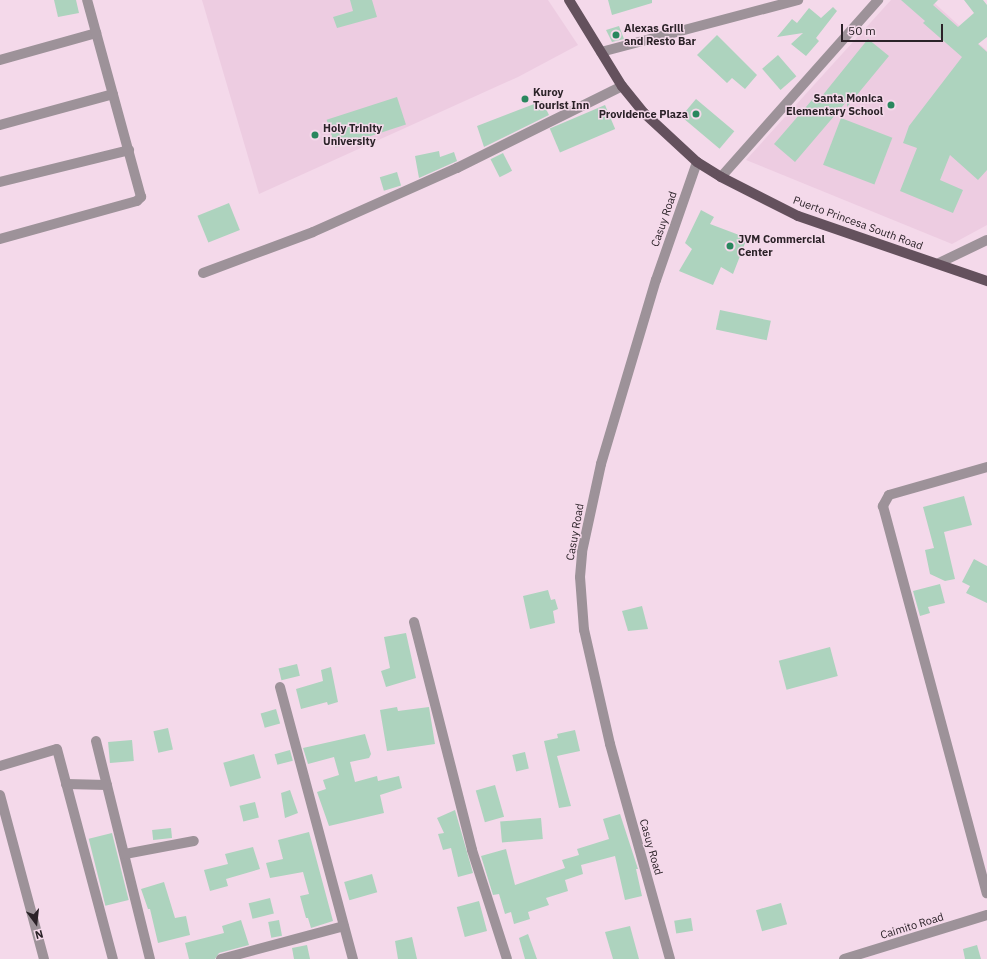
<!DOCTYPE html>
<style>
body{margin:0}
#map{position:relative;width:987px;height:959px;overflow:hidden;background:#f4d9ea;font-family:"IBM Plex Sans",sans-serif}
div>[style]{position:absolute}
.built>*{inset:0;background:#edcce1}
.building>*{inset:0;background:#add3be;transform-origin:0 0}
.minor>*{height:10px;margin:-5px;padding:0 5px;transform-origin:5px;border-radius:5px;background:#9d9299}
.tertiary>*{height:10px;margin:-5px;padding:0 5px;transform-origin:5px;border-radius:5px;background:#9d9299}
.primary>*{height:10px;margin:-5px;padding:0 5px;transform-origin:5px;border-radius:5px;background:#64515d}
.dots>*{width:11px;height:11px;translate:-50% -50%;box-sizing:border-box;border:2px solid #f4d9ea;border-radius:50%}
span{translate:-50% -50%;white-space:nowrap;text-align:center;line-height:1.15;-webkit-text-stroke:3px #f4d9ea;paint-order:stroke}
.poi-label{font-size:11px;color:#2b2228;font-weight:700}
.left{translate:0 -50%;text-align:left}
.right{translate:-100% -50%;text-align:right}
.street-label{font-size:11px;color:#2b2228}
.north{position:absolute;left:16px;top:903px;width:40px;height:40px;-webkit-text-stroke:3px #f4d9ea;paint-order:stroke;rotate:165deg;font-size:11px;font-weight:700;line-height:16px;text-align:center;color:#2b2228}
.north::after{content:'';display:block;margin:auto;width:14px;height:18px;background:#2b2228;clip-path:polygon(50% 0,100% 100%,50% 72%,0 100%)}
.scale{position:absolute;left:841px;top:24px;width:102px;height:18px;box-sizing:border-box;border:2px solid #2b2228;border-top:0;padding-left:5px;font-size:12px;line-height:14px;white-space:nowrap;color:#2b2228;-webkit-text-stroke:3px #f4d9ea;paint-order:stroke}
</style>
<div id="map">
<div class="built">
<i style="clip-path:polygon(202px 0,548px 0,578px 45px,518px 77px,259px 194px)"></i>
<i style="clip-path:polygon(891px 0,931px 0,987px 51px,987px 225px,952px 244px,746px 160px)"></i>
</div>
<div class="building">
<i style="clip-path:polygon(54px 0,76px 0,79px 13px,58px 17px)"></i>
<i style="clip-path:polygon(350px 0,372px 0,377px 17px,337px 28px,333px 17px,353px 11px)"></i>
<i style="clip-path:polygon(608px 0,652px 0,652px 3px,612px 15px)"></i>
<i style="clip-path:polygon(901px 0,938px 0,933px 5px,958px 27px,974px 13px,964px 0,983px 0,987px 5px,987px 37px,978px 44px,987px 52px,987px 170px,978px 180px,950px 155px,940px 180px,963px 190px,953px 213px,900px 191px,917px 148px,903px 143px,909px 126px,962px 57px,923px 23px,925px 21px)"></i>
<i style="clip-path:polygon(833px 7px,837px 11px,816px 38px,819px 41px,806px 56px,791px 44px,803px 33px,777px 37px,792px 19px,797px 23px,809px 8px,821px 18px)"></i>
<i style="clip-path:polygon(619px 26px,624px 39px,612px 42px,606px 30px)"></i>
<i style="clip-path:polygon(717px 35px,757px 75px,745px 89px,732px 78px,727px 83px,697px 55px)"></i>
<i style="clip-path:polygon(868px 39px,889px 56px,847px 107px,847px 101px,795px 162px,774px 144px,818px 93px,822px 96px)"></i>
<i style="left:778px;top:55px;width:28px;height:21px;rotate:49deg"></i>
<i style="left:397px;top:97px;width:29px;height:74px;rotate:72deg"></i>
<i style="left:696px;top:99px;width:50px;height:23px;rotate:40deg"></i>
<i style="clip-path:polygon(542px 101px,549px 115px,484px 147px,477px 126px)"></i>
<i style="left:605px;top:105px;width:26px;height:60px;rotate:67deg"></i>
<i style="left:841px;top:118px;width:55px;height:50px;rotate:21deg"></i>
<i style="clip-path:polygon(439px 151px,440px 157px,454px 152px,457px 161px,419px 178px,415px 156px)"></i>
<i style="left:503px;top:153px;width:20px;height:14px;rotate:63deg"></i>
<i style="left:397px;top:172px;width:14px;height:18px;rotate:73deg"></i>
<i style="left:229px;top:203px;width:29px;height:34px;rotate:68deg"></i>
<i style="clip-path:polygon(701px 210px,714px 217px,710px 224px,747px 238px,733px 274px,721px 267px,713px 285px,679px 271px,692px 249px,685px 243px)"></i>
<i style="left:720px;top:310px;width:52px;height:20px;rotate:12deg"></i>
<i style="clip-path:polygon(964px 496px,972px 525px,944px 532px,955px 579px,945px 581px,930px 574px,925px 550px,934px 548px,923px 507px)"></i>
<i style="clip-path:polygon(974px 559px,987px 566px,987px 603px,966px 593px,970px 586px,962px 582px)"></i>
<i style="clip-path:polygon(940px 584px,945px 603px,928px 607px,930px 613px,920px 616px,913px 591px)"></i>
<i style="clip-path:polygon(548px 590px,551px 600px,555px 599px,558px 609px,553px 611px,555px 623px,530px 629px,523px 596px)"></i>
<i style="clip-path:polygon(642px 606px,648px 629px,628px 631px,622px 611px)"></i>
<i style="clip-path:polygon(406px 633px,416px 678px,386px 687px,381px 671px,390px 668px,384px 637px)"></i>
<i style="left:830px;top:647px;width:30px;height:53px;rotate:75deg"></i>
<i style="left:297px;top:664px;width:12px;height:19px;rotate:76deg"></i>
<i style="clip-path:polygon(331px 667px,338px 702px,328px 705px,327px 702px,301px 709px,296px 689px,323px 681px,321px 670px)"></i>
<i style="clip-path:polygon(397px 707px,398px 711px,429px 707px,435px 744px,387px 751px,380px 710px)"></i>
<i style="left:276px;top:709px;width:15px;height:16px;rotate:74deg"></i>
<i style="left:168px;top:728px;width:22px;height:15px;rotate:77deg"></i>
<i style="clip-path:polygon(575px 730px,580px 751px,557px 756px,571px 806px,559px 808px,544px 741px,558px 738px,557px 734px)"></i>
<i style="clip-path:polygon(365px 734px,371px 754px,369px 758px,350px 762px,355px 782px,377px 776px,378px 781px,399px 776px,402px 788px,380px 795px,384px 813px,329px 826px,317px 792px,326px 789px,323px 780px,339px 775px,334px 757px,308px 764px,303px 748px)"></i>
<i style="left:132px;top:740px;width:21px;height:24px;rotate:85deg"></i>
<i style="left:290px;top:750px;width:11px;height:16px;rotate:75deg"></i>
<i style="left:525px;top:752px;width:17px;height:13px;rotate:77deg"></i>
<i style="left:254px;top:754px;width:25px;height:32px;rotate:74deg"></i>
<i style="left:495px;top:785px;width:33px;height:20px;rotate:74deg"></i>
<i style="clip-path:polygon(290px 790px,298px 813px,285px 818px,281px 793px)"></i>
<i style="left:255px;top:802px;width:16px;height:16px;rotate:76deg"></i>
<i style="clip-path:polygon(455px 810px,473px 873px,458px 877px,451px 848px,443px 850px,438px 834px,444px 833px,437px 818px)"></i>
<i style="clip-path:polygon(620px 814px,638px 869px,636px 869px,642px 896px,625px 900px,615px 856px,581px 865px,583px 874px,565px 880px,568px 891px,546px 898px,549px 905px,528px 912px,530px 919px,514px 924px,511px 912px,505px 914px,499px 894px,493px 895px,481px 856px,506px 849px,515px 885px,565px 868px,562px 860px,579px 855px,577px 849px,609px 839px,603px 819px)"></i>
<i style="left:541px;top:818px;width:21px;height:41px;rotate:85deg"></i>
<i style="left:171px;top:828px;width:10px;height:19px;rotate:84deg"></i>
<i style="clip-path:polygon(309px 832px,333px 921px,311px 928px,308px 918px,306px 918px,300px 896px,309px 894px,303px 872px,270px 878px,266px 863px,283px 859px,278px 840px)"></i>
<i style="left:112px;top:833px;width:69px;height:24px;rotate:76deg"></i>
<i style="clip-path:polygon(253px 847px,260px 869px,226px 879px,228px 886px,210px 891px,204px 870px,228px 864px,225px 854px)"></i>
<i style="left:372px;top:874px;width:19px;height:29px;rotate:74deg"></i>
<i style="clip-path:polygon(164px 882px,175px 918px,186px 916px,190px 935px,158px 943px,150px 909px,148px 909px,141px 889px)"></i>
<i style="left:270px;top:898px;width:16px;height:22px;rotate:76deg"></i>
<i style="left:479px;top:901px;width:31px;height:23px;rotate:75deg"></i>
<i style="left:781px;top:903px;width:22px;height:26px;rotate:74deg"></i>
<i style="left:691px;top:918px;width:13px;height:17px;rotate:81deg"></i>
<i style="clip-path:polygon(241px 920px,249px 945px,219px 953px,215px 959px,189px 959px,185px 943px,224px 933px,222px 926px)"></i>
<i style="left:279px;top:920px;width:16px;height:11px;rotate:79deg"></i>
<i style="clip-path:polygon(630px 926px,639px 959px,613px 959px,605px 932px)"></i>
<i style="clip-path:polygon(528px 934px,537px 959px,525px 959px,519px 938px)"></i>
<i style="clip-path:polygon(412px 937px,417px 959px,398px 959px,395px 941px)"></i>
<i style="clip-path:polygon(307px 945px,310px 959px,294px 959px,292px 948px)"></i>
<i style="clip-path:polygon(977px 945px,981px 959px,965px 959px,963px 949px)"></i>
</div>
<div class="minor">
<i style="left:601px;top:52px;width:204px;rotate:-14.8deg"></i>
<i style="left:0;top:60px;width:100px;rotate:-15.7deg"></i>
<i style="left:0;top:125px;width:117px;rotate:-15.3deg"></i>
<i style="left:0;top:182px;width:133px;rotate:-13.9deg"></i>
<i style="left:0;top:239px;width:142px;rotate:-15.5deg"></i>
<i style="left:137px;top:201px;width:6px;rotate:-45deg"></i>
<i style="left:141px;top:197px;width:204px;rotate:-105.3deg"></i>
<i style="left:939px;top:263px;width:53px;rotate:-25.6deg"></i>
<i style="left:203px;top:273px;width:117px;rotate:-20.4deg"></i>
<i style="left:313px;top:232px;width:158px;rotate:-24deg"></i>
<i style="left:457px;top:168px;width:184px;rotate:-26.4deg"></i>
<i style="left:987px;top:467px;width:102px;rotate:164.1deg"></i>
<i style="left:889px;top:495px;width:13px;rotate:119deg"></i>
<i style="left:883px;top:506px;width:401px;rotate:75deg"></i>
<i style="left:414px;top:622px;width:235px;rotate:75.7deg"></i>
<i style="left:472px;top:850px;width:114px;rotate:72.2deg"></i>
<i style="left:280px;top:687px;width:282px;rotate:75deg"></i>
<i style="left:96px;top:741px;width:225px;rotate:76.1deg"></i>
<i style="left:0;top:766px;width:59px;rotate:-16.6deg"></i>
<i style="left:57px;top:749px;width:217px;rotate:75.1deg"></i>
<i style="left:66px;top:784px;width:41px;rotate:1.4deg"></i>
<i style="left:0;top:795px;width:170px;rotate:75deg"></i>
<i style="left:125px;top:854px;width:70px;rotate:-10.7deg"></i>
<i style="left:221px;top:959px;width:127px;rotate:-15deg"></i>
<i style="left:844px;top:959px;width:150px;rotate:-17.1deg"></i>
</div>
<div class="tertiary">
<i style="left:721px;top:177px;width:237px;rotate:-48.4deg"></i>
<i style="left:670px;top:959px;width:223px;rotate:-105.6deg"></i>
<i style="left:610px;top:744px;width:117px;rotate:-102.8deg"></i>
<i style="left:584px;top:630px;width:53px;rotate:-94.3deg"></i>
<i style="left:580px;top:577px;width:25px;rotate:-85deg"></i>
<i style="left:582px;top:552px;width:90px;rotate:-77.8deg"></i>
<i style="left:601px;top:464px;width:192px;rotate:-73.4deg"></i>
<i style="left:656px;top:280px;width:125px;rotate:-70.8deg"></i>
</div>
<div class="primary">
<i style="left:569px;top:0;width:101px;rotate:58.4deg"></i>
<i style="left:622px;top:86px;width:35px;rotate:51deg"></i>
<i style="left:644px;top:113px;width:72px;rotate:42.8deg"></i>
<i style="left:697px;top:162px;width:28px;rotate:32deg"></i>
<i style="left:721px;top:177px;width:86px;rotate:26.9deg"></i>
<i style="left:798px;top:216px;width:200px;rotate:19deg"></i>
</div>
<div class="dots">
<i style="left:616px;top:35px;background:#29875e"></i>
<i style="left:525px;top:99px;background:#29875e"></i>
<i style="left:891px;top:105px;background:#29875e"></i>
<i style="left:696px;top:114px;background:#29875e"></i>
<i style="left:315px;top:135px;background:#29875e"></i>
<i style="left:730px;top:246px;background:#29875e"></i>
</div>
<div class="poi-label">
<span class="left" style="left:624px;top:35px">Alexas Grill<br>and Resto Bar</span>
<span class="left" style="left:533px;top:99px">Kuroy<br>Tourist Inn</span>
<span class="right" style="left:883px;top:105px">Santa Monica<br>Elementary School</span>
<span class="right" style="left:688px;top:114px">Providence Plaza</span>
<span class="left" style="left:323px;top:135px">Holy Trinity<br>University</span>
<span class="left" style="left:738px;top:246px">JVM Commercial<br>Center</span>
</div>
<div class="street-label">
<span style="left:664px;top:219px;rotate:-71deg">Casuy Road</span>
<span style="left:858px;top:223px;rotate:20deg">Puerto Princesa South Road</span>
<span style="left:575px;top:532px;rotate:-80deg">Casuy Road</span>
<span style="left:651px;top:847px;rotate:74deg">Casuy Road</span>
<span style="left:912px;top:926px;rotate:-17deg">Caimito Road</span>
</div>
<div class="north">N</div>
<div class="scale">50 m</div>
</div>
